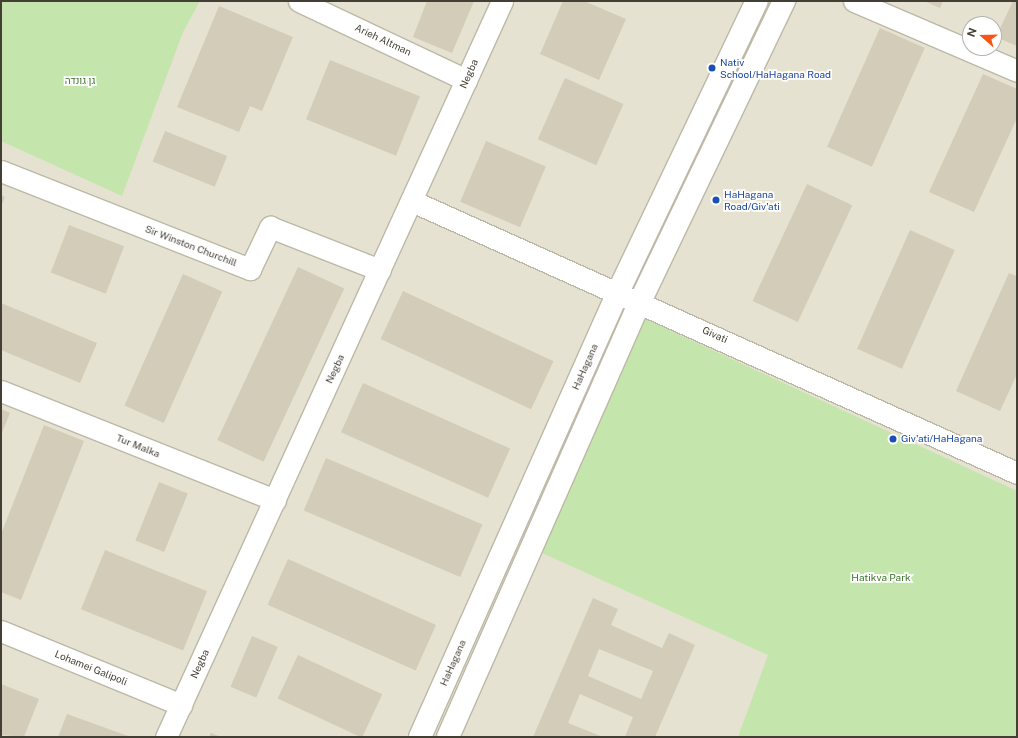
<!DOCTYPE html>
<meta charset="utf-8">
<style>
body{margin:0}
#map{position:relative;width:1018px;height:738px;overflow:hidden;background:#f1efe3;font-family:"Public Sans",Heebo,sans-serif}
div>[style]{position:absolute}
.residential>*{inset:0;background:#e5e2d1}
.green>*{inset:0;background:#c4e6ac}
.building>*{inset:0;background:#d3ccb9;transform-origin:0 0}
.roads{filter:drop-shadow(1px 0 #bdb8a6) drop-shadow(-1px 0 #bdb8a6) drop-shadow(0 1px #bdb8a6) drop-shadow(0 -1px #bdb8a6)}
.minor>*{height:21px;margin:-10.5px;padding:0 10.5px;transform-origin:10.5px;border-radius:10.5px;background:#fff}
.tertiary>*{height:22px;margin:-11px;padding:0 11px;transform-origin:11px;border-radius:11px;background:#fff}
.dots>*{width:11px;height:11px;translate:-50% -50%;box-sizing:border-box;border:2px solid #fff;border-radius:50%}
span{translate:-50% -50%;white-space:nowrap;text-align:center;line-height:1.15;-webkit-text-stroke:3.5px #fff;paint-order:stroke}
.street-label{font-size:10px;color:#433f34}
.transit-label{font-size:10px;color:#164399}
.left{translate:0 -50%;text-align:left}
.park-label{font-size:10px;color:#3b7428}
.frame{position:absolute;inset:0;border:2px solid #433f34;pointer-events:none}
.north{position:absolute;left:962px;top:16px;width:40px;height:40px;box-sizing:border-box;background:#fff;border:1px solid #b4b2ae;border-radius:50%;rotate:290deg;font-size:11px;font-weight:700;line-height:16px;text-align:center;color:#433f34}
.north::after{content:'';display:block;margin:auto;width:14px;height:18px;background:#f75515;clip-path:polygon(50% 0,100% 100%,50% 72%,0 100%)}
</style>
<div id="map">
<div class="residential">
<i style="clip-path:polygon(evenodd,1px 1px,1017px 1px,1017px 737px,1px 737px,1px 1px,970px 24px,994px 24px,994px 48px,970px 48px,970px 24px)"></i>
</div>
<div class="green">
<i style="clip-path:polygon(1px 1px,200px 1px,183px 32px,122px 196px,1px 141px)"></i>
<i style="clip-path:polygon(643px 318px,1017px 491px,1017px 737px,738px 737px,768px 655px,542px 553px)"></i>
</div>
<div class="building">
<i style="clip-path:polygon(427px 1px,474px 1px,452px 53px,413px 37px)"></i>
<i style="clip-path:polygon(563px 1px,584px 1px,626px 19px,599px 80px,540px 54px)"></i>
<i style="clip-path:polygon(924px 1px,943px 1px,940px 8px)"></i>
<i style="clip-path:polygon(1013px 1px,1017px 1px,1017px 46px,996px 37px)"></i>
<i style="clip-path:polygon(219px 6px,293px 37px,262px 111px,250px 106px,239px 132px,177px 107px)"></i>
<i style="left:880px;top:28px;width:49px;height:130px;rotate:24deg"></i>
<i style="left:330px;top:60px;width:97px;height:64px;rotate:22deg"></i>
<i style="clip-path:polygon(983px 74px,1017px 89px,1017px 118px,974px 212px,929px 192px)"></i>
<i style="left:565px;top:78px;width:64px;height:67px;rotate:24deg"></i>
<i style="left:165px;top:131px;width:67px;height:33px;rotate:22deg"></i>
<i style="left:486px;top:141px;width:65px;height:66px;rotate:23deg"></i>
<i style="left:807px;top:184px;width:50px;height:129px;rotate:25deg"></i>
<i style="clip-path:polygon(1px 195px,5px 197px,1px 207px)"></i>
<i style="left:69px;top:225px;width:59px;height:51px;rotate:21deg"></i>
<i style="left:910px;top:230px;width:49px;height:130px;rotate:24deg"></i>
<i style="left:298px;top:267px;width:51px;height:191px;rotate:25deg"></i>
<i style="clip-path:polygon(1009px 273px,1017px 276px,1017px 374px,1000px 411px,956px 391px)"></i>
<i style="left:183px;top:274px;width:43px;height:144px;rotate:24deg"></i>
<i style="left:403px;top:291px;width:166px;height:53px;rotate:25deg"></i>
<i style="clip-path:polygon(1px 303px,97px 343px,80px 383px,1px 350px)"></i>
<i style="left:363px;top:383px;width:161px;height:54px;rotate:24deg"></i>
<i style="clip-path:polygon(1px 409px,10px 413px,1px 435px)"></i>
<i style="clip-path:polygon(44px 425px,84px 441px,21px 600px,1px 592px,1px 534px)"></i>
<i style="left:326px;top:458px;width:170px;height:57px;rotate:23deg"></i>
<i style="left:159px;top:482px;width:31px;height:63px;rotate:22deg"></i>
<i style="left:105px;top:550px;width:110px;height:64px;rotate:22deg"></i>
<i style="left:288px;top:559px;width:162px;height:50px;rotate:24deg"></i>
<i style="clip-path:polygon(evenodd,593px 598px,618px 609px,611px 625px,662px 648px,669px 633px,695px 645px,655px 737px,625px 737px,633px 717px,580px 694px,568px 723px,603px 737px,533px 737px,593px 598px,599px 649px,653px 671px,641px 699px,588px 676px,599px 649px)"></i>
<i style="left:252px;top:636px;width:28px;height:55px;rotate:23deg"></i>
<i style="left:298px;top:655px;width:93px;height:48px;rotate:25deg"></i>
<i style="clip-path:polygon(1px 684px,39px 699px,24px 737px,1px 735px)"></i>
<i style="clip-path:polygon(67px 714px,131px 737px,58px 737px)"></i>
<i style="clip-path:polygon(211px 733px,221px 737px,209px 737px)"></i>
</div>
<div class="roads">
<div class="minor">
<i style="left:299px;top:1px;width:185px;rotate:25.3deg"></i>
<i style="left:854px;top:1px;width:177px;rotate:23.2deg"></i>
<i style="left:1px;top:171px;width:268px;rotate:21.5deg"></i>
<i style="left:250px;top:269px;width:47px;rotate:-64.5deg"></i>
<i style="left:270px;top:227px;width:118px;rotate:21.4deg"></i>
<i style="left:412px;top:201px;width:663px;rotate:24.21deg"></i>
<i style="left:1px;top:391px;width:295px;rotate:21.7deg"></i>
<i style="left:1px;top:631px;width:195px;rotate:22.3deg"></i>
<i style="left:166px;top:737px;width:809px;rotate:-65.46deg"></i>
</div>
<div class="tertiary">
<i style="left:420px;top:737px;width:487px;rotate:-66deg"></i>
<i style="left:618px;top:292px;width:322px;rotate:-64.5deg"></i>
<i style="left:448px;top:737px;width:467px;rotate:-66.2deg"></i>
<i style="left:636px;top:310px;width:343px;rotate:-64.4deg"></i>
</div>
</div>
<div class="dots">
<i style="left:712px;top:68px;background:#1a4fb4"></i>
<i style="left:716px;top:200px;background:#1a4fb4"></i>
<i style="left:893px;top:439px;background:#1a4fb4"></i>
</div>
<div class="street-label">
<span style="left:383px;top:40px;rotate:25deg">Arieh Altman</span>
<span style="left:469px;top:74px;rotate:-66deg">Negba</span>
<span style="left:191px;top:246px;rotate:21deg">Sir Winston Churchill</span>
<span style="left:715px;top:335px;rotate:24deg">Givati</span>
<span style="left:585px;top:367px;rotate:-66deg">HaHagana</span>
<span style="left:335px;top:369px;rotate:-65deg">Negba</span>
<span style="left:138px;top:446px;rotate:22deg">Tur Malka</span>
<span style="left:453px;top:663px;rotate:-66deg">HaHagana</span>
<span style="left:200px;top:664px;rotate:-65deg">Negba</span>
<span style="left:91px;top:668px;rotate:22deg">Lohamei Galipoli</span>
</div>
<div class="transit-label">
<span class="left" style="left:720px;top:68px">Nativ<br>School/HaHagana Road</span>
<span class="left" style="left:724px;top:200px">HaHagana<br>Road/Giv'ati</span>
<span class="left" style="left:901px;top:439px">Giv'ati/HaHagana</span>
</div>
<div class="park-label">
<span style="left:80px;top:81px">גן גונדה</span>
<span style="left:881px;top:578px">Hatikva Park</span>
</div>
<div class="frame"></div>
<div class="north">N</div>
</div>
